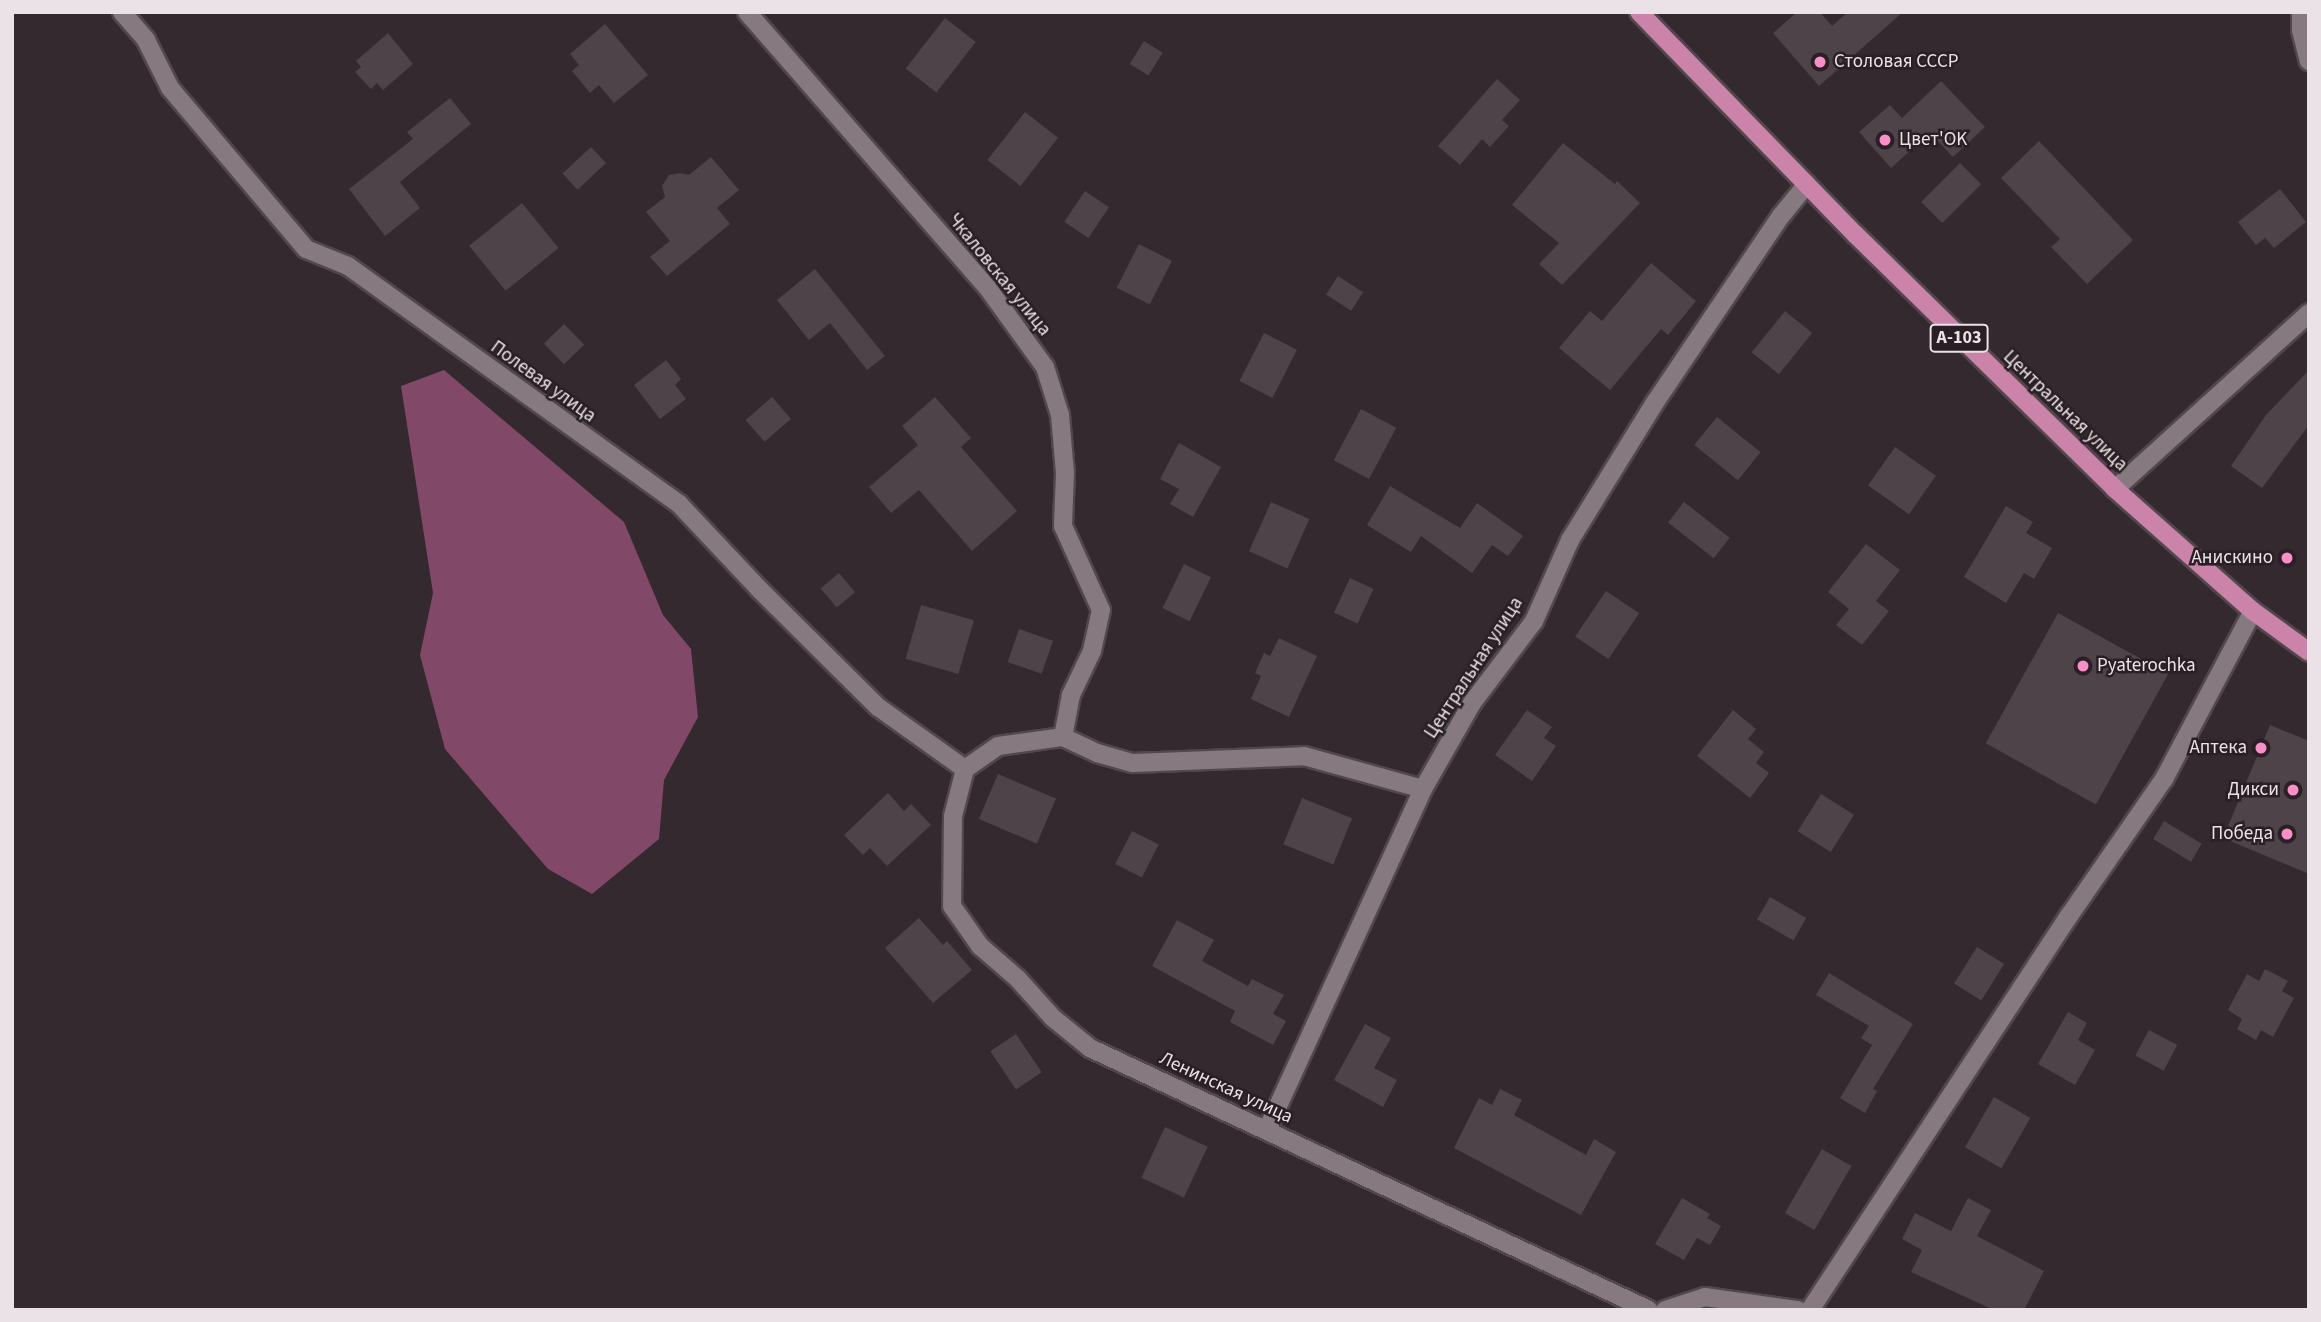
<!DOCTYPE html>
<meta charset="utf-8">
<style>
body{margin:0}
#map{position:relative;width:2321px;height:1322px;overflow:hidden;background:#33292e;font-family:"Source Sans 3",sans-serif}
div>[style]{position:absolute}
.forest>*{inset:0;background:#824867}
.building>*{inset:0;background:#4e4348;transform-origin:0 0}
.roads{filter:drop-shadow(2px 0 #51474c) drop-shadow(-2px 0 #51474c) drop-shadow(0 2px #51474c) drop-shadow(0 -2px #51474c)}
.minor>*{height:18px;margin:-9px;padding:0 9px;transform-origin:9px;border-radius:9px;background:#86797f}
.primary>*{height:18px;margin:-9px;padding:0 9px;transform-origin:9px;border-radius:9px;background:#cb83a9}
.dots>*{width:19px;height:19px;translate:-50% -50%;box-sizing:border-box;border:4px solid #291f24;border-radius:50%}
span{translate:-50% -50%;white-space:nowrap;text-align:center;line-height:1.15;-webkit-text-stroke:5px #291f24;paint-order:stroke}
.shield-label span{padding:2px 5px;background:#291f24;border:2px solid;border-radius:5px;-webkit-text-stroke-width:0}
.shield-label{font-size:18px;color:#eae2e6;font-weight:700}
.poi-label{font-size:19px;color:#eae2e6}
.left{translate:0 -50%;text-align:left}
.right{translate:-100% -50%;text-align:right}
.street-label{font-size:19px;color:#eae2e6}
.frame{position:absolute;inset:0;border:14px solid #eae2e6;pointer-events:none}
</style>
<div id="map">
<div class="forest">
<i style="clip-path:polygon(444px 370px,624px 522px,663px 615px,691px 649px,698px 717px,664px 780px,659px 839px,592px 894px,548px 869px,445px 749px,420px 655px,433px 593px,401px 386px)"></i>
</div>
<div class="building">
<i style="clip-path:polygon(1797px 12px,1820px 12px,1832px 26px,1848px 12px,1903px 12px,1819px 86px,1773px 33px)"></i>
<i style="left:945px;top:18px;width:39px;height:64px;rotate:38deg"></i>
<i style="clip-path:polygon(605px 24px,648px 75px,614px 103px,599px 85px,590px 93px,572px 71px,579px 65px,570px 54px)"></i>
<i style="clip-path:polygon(388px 33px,413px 64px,383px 90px,377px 83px,371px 89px,355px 72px,361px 67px,356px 61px)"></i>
<i style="left:1144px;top:41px;width:22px;height:27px;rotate:32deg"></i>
<i style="clip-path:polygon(1497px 79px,1520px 100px,1502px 120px,1509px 126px,1490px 147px,1482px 139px,1460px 165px,1438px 146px)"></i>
<i style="clip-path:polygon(1941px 81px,1985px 127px,1953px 157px,1930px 133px,1891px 168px,1859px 132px,1890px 105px,1902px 118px)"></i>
<i style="clip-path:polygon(450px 98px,471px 124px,400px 182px,420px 208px,385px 236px,349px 189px,413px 139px,407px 132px)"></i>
<i style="left:1025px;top:112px;width:42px;height:61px;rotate:38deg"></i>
<i style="clip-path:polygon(2039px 141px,2133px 240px,2087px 284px,2051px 247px,2060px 239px,2001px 178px)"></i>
<i style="clip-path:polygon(1563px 143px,1615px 184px,1617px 181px,1640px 203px,1562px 285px,1539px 264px,1559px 243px,1512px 205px)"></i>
<i style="left:591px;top:147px;width:22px;height:39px;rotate:47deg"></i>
<i style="clip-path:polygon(711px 157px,739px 190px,717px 208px,730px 224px,667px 276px,650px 257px,670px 241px,646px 212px,665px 197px,662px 186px,669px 175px,680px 173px,689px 175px)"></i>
<i style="left:1960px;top:163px;width:30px;height:55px;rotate:45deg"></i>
<i style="clip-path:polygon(2280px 189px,2306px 222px,2274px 248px,2265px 238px,2256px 245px,2238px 222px)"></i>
<i style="left:1085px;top:191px;width:29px;height:37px;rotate:34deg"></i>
<i style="left:522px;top:203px;width:58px;height:68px;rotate:51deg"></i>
<i style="left:1139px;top:244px;width:37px;height:49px;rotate:27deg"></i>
<i style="clip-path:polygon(1651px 263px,1696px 301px,1668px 335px,1661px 329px,1610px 390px,1559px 348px,1590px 311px,1602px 321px)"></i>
<i style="clip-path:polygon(815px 269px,885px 356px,867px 370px,830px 323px,809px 340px,777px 300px)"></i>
<i style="left:1338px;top:276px;width:30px;height:22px;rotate:33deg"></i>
<i style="left:1785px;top:311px;width:35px;height:53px;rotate:39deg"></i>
<i style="left:564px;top:324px;width:29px;height:28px;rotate:46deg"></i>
<i style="left:1264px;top:333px;width:37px;height:54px;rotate:27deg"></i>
<i style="clip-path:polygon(666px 360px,681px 379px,675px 385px,686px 399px,660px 419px,634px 385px)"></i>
<i style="clip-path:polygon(2309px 370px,2309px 425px,2262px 488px,2231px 466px,2266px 415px)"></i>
<i style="left:772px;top:397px;width:29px;height:35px;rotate:49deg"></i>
<i style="clip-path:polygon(935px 397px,971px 438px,961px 447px,1017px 511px,972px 551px,919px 490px,891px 513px,869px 487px,918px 445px,902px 426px)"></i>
<i style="left:1361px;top:409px;width:40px;height:58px;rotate:28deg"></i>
<i style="left:1717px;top:417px;width:56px;height:36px;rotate:39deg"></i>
<i style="clip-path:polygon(1179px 443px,1221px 467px,1193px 517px,1170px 504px,1179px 489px,1160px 479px)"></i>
<i style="left:1895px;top:447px;width:50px;height:47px;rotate:35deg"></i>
<i style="clip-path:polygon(1390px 486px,1460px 528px,1477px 503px,1523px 536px,1508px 556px,1492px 545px,1472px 573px,1421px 536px,1411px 552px,1367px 525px)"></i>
<i style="left:1271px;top:502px;width:42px;height:54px;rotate:24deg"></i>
<i style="left:1684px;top:502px;width:58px;height:26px;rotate:38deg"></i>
<i style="clip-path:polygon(2006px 506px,2033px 522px,2026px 533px,2052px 548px,2034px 579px,2024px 573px,2006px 603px,1964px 577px)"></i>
<i style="clip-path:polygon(1866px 544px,1900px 570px,1876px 601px,1889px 611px,1862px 645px,1836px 625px,1849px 609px,1828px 592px)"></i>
<i style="left:1184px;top:564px;width:30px;height:49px;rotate:26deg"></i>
<i style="left:839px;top:573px;width:25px;height:24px;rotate:50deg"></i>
<i style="left:1350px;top:578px;width:26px;height:38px;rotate:25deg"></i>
<i style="left:1606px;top:591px;width:40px;height:55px;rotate:34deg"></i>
<i style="left:921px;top:605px;width:55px;height:56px;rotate:16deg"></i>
<i style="left:2058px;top:613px;width:126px;height:149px;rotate:29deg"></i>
<i style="left:1019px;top:629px;width:36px;height:35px;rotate:19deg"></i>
<i style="clip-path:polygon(1279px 638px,1317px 656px,1289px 717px,1251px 699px,1261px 676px,1255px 673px,1264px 653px,1270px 656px)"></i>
<i style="clip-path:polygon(1527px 710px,1552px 727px,1544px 738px,1556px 746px,1532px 781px,1495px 755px)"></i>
<i style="clip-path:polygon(1733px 710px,1756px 729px,1748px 739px,1764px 752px,1756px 763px,1769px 773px,1750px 798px,1697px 756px)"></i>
<i style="clip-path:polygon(2270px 725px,2309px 741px,2309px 874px,2223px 838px)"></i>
<i style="left:998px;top:774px;width:63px;height:49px;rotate:23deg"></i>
<i style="clip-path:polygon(888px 793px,904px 811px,911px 804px,931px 825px,887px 866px,870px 848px,863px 855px,844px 835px)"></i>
<i style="left:1821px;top:794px;width:39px;height:44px;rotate:32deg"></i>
<i style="left:1302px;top:798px;width:54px;height:50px;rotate:22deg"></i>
<i style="left:2164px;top:821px;width:44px;height:21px;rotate:31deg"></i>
<i style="left:1132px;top:831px;width:30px;height:37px;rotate:27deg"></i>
<i style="left:1770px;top:897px;width:42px;height:26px;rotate:30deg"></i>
<i style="clip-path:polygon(919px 918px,943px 945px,947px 941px,972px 970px,933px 1003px,885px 948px)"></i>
<i style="clip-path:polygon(1177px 920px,1214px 940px,1202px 961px,1248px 986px,1252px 979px,1284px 995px,1273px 1014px,1286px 1021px,1273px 1045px,1230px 1022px,1235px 1011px,1152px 966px)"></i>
<i style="left:1977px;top:947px;width:32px;height:43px;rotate:32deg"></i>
<i style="clip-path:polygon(2265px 969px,2288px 981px,2282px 991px,2294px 998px,2273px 1037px,2261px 1030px,2256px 1040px,2237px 1029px,2242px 1019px,2228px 1010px,2247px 974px,2259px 981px)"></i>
<i style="clip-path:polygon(1829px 973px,1913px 1024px,1873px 1089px,1877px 1091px,1865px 1113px,1840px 1098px,1872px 1045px,1861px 1038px,1869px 1026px,1816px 995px)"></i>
<i style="clip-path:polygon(2068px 1012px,2087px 1023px,2078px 1040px,2095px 1050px,2075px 1085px,2038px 1064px)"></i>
<i style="clip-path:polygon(1365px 1024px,1391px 1038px,1374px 1068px,1397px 1080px,1383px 1107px,1334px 1080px)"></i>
<i style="left:2149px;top:1030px;width:32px;height:29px;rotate:28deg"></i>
<i style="left:1016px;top:1034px;width:46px;height:31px;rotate:56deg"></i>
<i style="clip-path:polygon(1500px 1089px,1522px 1100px,1514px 1115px,1586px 1155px,1594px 1139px,1616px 1152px,1581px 1215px,1454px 1148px,1479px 1098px,1492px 1105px)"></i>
<i style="left:1994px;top:1097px;width:42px;height:58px;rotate:30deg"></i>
<i style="left:1165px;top:1127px;width:47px;height:56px;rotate:25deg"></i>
<i style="left:1822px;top:1149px;width:34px;height:74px;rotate:30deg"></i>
<i style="clip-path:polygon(1682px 1198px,1710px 1214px,1707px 1218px,1721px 1226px,1710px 1245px,1697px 1238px,1684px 1260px,1655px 1244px)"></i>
<i style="clip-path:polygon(1968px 1198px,1991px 1210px,1977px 1236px,2044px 1271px,2024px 1310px,1994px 1310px,1911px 1272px,1922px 1250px,1902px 1239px,1915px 1213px,1951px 1231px)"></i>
</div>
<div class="roads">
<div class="minor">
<i style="left:122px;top:12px;width:37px;rotate:49deg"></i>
<i style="left:146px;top:40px;width:54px;rotate:63.4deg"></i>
<i style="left:170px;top:88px;width:211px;rotate:49.8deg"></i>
<i style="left:306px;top:249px;width:45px;rotate:22deg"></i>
<i style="left:348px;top:266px;width:408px;rotate:35.7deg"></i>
<i style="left:679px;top:504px;width:117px;rotate:46.7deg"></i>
<i style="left:759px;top:589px;width:168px;rotate:44.8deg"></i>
<i style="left:878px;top:707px;width:107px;rotate:35.5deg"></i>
<i style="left:747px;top:12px;width:365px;rotate:48.9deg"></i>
<i style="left:987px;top:287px;width:99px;rotate:54.1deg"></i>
<i style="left:1045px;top:367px;width:50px;rotate:72.6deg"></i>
<i style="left:1060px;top:415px;width:58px;rotate:85.1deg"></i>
<i style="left:1065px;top:473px;width:53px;rotate:92.2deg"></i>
<i style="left:1063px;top:526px;width:92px;rotate:65.7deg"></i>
<i style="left:1101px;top:610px;width:42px;rotate:102.4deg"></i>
<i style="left:1092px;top:651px;width:49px;rotate:115.5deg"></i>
<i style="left:1071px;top:695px;width:43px;rotate:100.8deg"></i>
<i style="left:2301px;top:12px;width:18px;rotate:90deg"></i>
<i style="left:2301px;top:30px;width:32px;rotate:76deg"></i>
<i style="left:2115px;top:489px;width:262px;rotate:-42.2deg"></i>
<i style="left:965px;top:769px;width:49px;rotate:104.3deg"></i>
<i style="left:953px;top:816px;width:90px;rotate:90.6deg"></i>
<i style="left:952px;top:906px;width:49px;rotate:55deg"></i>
<i style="left:980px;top:946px;width:50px;rotate:41deg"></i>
<i style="left:1018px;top:979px;width:52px;rotate:48.1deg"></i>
<i style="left:1053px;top:1018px;width:48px;rotate:39deg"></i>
<i style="left:1090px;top:1048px;width:617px;rotate:25.11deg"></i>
<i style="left:965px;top:769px;width:40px;rotate:-34.9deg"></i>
<i style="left:998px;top:746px;width:66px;rotate:-7.9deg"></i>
<i style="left:1063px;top:737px;width:38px;rotate:25deg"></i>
<i style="left:1097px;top:753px;width:37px;rotate:16deg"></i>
<i style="left:1133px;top:763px;width:171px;rotate:-2.3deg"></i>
<i style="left:1304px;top:756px;width:123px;rotate:15.5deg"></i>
<i style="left:1267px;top:1130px;width:375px;rotate:-65.4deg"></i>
<i style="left:1423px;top:789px;width:99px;rotate:-60.3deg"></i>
<i style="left:1472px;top:703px;width:103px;rotate:-52.9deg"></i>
<i style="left:1534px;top:621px;width:89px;rotate:-66deg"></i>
<i style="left:1570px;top:540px;width:160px;rotate:-58.3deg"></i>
<i style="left:1654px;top:404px;width:227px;rotate:-56deg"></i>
<i style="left:1781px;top:216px;width:41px;rotate:-50.9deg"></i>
<i style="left:1665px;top:1310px;width:42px;rotate:-18deg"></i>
<i style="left:1705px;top:1297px;width:94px;rotate:8deg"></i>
<i style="left:1810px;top:1310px;width:472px;rotate:-56.7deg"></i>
<i style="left:2069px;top:916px;width:167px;rotate:-55.3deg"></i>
<i style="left:2164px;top:779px;width:190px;rotate:-62.1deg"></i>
</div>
<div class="primary">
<i style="left:1639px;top:12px;width:311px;rotate:45.8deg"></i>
<i style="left:1856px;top:235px;width:363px;rotate:44.4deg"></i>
<i style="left:2115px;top:489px;width:184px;rotate:41.5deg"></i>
<i style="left:2253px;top:611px;width:69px;rotate:36.2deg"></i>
</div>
</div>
<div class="dots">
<i style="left:1820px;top:62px;background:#fa8fc8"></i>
<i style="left:1885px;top:140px;background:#fa8fc8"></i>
<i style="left:2287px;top:558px;background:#fa8fc8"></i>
<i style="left:2083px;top:666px;background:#fa8fc8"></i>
<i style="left:2261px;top:748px;background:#fa8fc8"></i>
<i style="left:2293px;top:790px;background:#fa8fc8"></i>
<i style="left:2287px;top:834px;background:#fa8fc8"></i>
</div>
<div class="shield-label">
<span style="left:1959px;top:338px">А-103</span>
</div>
<div class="poi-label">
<span class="left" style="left:1834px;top:62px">Столовая СССР</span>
<span class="left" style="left:1899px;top:140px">Цвет'OK</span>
<span class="right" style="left:2273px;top:558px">Анискино</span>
<span class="left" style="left:2097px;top:666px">Pyaterochka</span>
<span class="right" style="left:2247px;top:748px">Аптека</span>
<span class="right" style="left:2279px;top:790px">Дикси</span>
<span class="right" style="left:2273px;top:834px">Победа</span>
</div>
<div class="street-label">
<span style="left:999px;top:275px;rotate:51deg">Чкаловская улица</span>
<span style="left:543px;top:382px;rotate:36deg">Полевая улица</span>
<span style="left:2065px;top:411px;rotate:44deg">Центральная улица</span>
<span style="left:1474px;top:668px;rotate:-57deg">Центральная улица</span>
<span style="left:1226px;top:1088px;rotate:25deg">Ленинская улица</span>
</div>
<div class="frame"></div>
</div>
